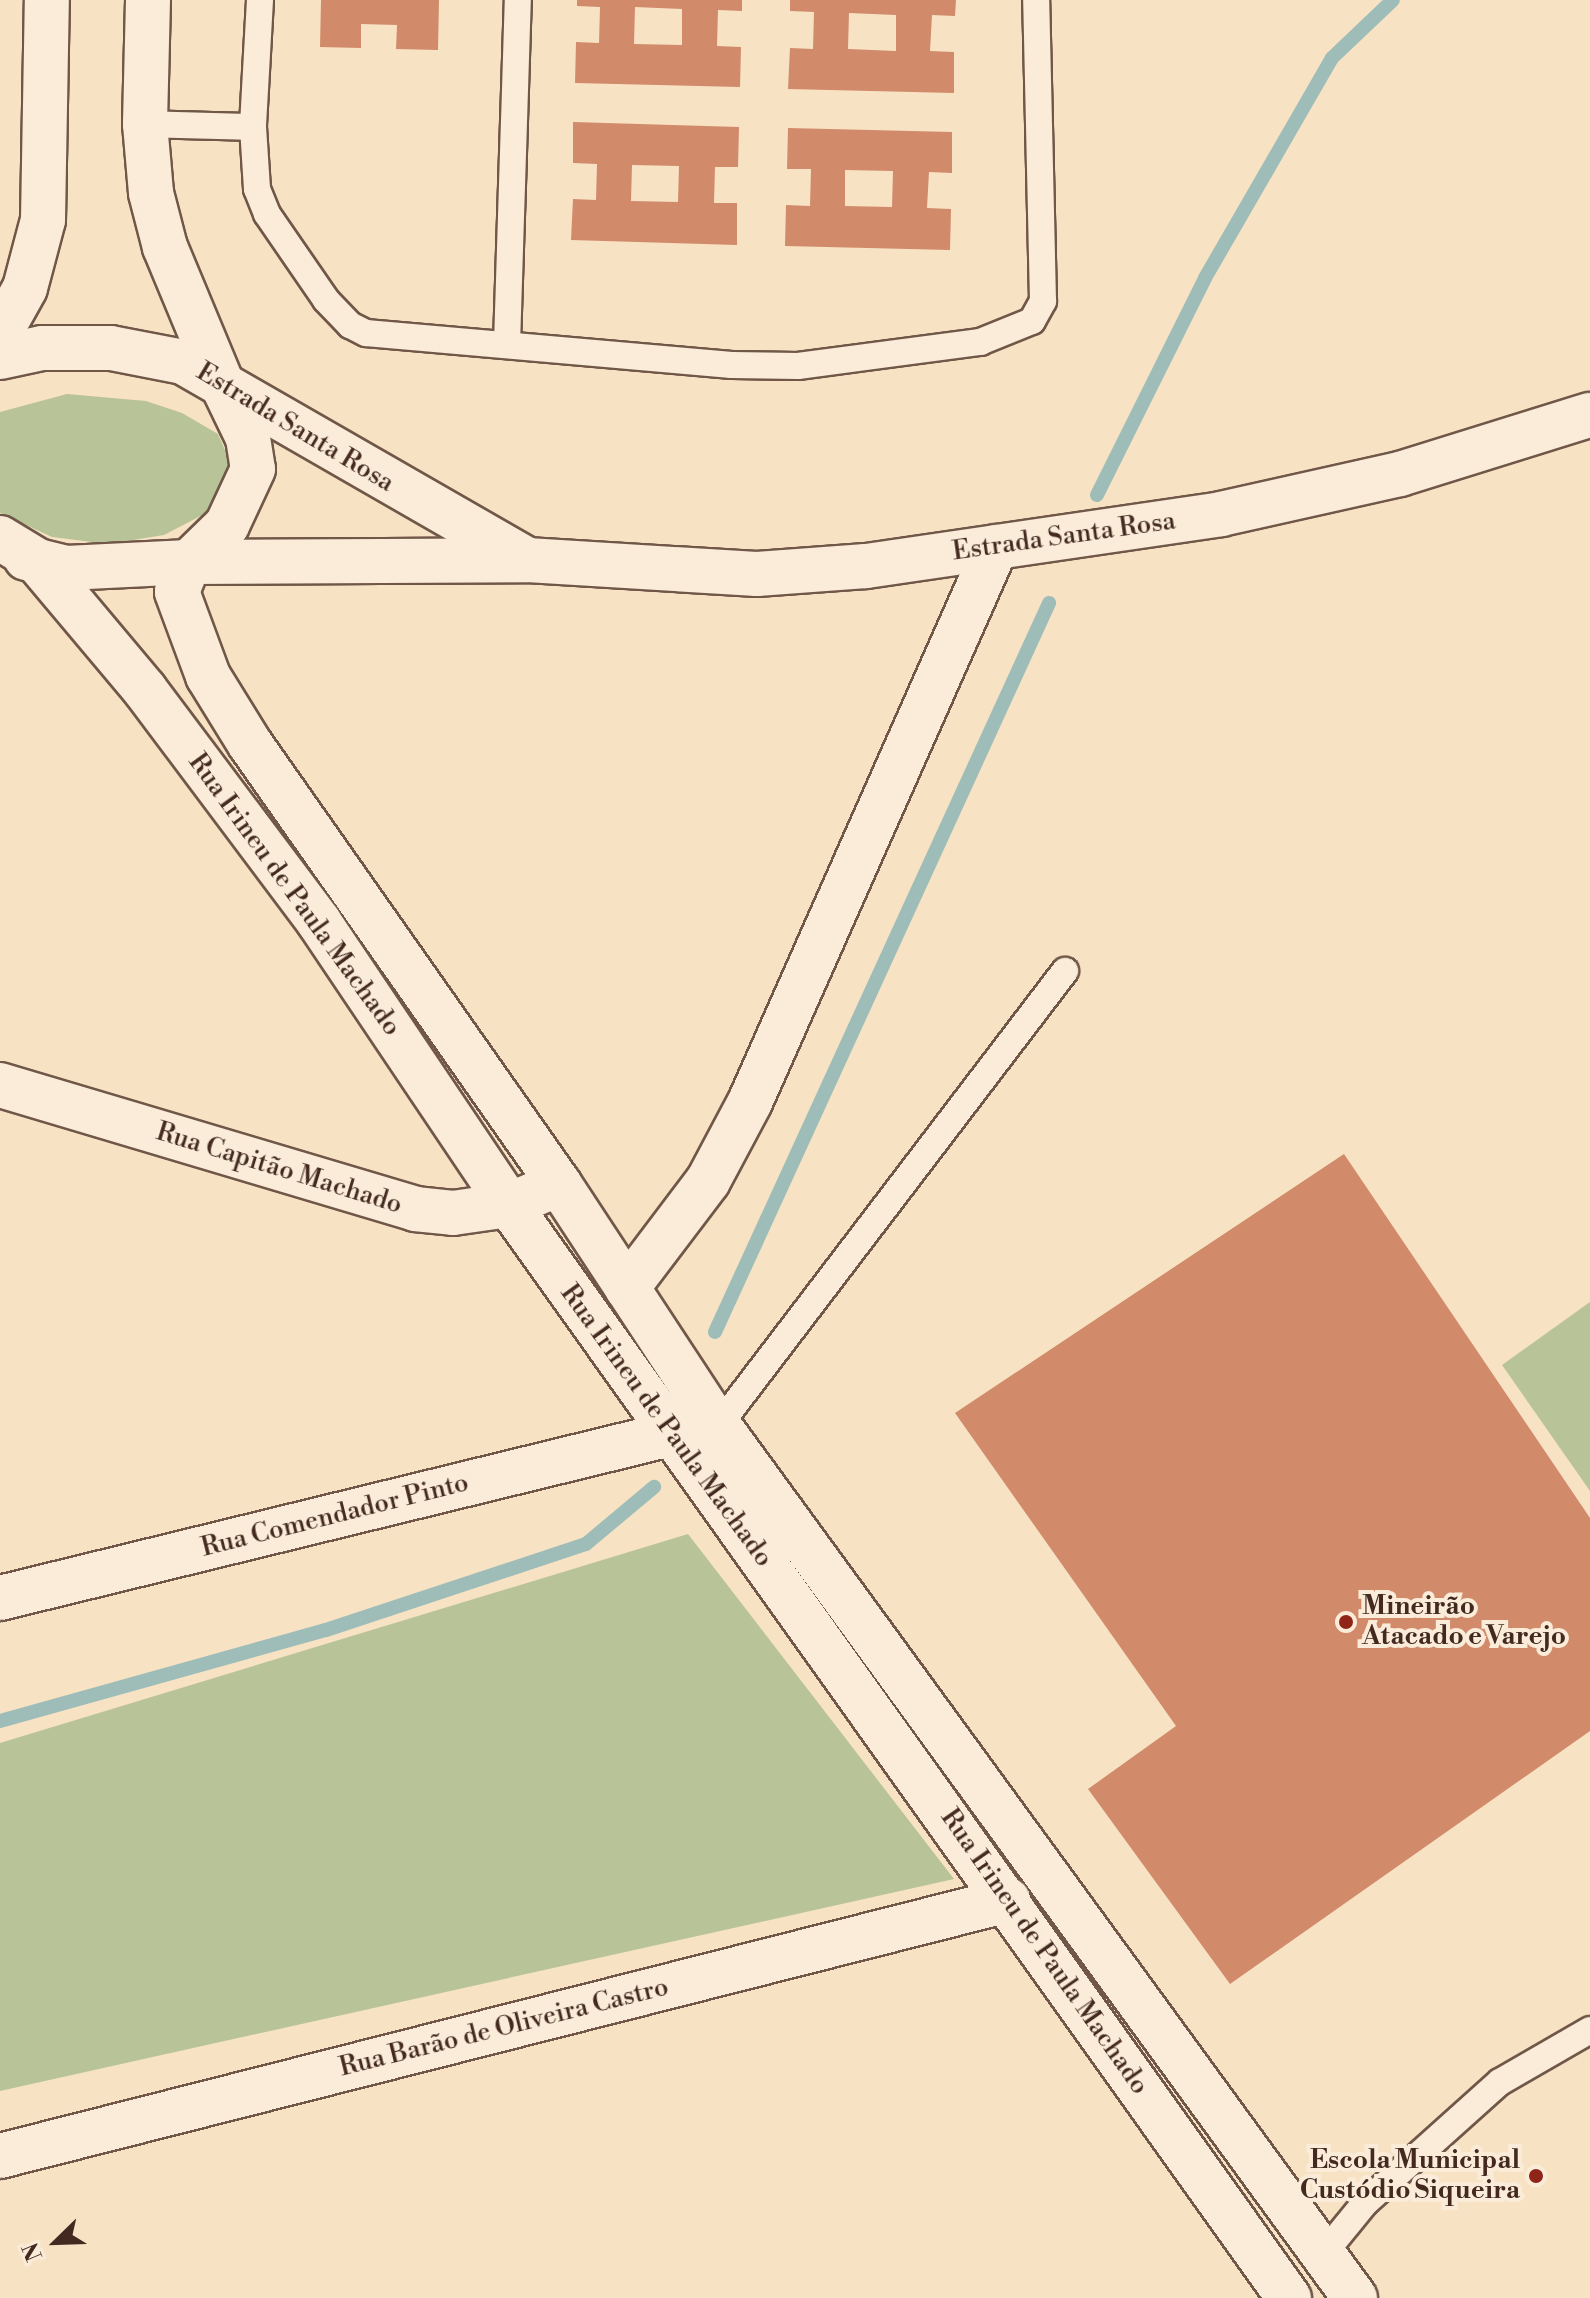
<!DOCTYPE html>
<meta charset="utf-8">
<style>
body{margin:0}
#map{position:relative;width:1590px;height:2298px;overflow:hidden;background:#f7e2c4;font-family:"Libre Bodoni",serif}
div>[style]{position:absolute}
.green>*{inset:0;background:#b8c498}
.stream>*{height:14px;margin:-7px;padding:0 7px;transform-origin:7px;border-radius:7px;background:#9ebdb8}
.building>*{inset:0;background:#d18a6a}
.roads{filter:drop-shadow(2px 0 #705748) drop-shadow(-2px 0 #705748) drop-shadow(0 2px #705748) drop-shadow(0 -2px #705748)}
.lane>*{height:26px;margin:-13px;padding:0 13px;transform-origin:13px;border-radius:13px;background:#faecd9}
.street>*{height:44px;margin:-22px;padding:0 22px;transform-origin:22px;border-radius:22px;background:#faecd9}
.secondary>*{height:44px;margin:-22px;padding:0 22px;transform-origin:22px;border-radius:22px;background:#faecd9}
.dots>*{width:22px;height:22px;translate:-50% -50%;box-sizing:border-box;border:4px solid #faecd9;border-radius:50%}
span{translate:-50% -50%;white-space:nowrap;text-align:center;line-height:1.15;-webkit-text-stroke:8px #faecd9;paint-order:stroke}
.street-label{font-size:26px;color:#43291f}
.poi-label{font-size:26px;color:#43291f;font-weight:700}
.left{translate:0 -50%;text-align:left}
.right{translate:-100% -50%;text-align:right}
.north{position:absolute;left:16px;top:2202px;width:80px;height:80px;-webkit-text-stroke:6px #faecd9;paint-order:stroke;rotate:247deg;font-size:22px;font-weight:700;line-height:32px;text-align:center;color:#43291f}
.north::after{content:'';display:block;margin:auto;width:28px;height:36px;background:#43291f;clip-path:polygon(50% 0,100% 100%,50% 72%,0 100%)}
</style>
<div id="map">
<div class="green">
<i style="clip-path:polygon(67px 394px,146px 401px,182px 413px,218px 434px,231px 464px,214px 509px,164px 535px,108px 544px,52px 537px,0 513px,0 412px)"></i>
<i style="clip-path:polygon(1590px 1302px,1590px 1491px,1502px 1365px)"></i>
<i style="clip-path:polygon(688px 1534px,954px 1879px,0 2091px,0 1743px)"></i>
</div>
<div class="stream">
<i style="left:1097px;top:495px;width:242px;rotate:-63.5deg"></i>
<i style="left:1205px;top:278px;width:254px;rotate:-60deg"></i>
<i style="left:1332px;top:58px;width:84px;rotate:-43.6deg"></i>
<i style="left:715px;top:1332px;width:802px;rotate:-65.38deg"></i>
<i style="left:0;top:1721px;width:338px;rotate:-15.6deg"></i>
<i style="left:326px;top:1630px;width:274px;rotate:-18.3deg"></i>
<i style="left:586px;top:1544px;width:89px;rotate:-40deg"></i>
</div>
<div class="building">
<i style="clip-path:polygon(321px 0,439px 0,438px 50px,396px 49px,397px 25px,361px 24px,361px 48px,320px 47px)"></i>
<i style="clip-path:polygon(evenodd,577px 0,742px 0,742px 11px,718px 10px,717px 46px,741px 47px,740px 87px,575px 83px,576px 42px,599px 43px,600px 7px,577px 6px,577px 0,635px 7px,682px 9px,682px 45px,634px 44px,635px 7px)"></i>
<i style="clip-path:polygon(evenodd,790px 0,956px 0,955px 16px,932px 15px,930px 51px,954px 52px,954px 93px,788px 89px,790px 48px,813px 49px,814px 12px,790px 11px,790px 0,849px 13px,896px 15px,896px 51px,848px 49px,849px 13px)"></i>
<i style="clip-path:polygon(evenodd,573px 122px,739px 127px,738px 167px,715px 167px,714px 203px,737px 203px,737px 245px,571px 240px,573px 199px,596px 200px,597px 164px,573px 163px,573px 122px,632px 165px,679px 166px,678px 202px,631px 201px,632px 165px)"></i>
<i style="clip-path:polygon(evenodd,788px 128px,952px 132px,952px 173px,929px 172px,927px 208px,951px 209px,950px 250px,785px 246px,786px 205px,810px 206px,811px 169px,787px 169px,788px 128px,845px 170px,893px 171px,892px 207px,845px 206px,845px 170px)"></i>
<i style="clip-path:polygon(1344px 1154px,1590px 1518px,1590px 1731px,1230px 1984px,1088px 1789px,1176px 1726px,955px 1413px)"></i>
</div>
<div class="roads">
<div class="lane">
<i style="left:260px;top:0;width:127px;rotate:93.2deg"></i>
<i style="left:253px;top:127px;width:62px;rotate:86.3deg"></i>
<i style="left:257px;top:189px;width:27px;rotate:68deg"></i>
<i style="left:267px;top:214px;width:104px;rotate:55.5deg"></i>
<i style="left:326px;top:300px;width:35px;rotate:46deg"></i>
<i style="left:350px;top:325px;width:18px;rotate:27deg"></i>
<i style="left:366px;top:333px;width:367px;rotate:5deg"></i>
<i style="left:732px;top:365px;width:66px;rotate:0.9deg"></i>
<i style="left:798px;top:366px;width:184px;rotate:-7.5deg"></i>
<i style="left:980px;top:342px;width:56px;rotate:-22deg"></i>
<i style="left:1032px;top:321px;width:23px;rotate:-61deg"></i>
<i style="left:1043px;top:301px;width:301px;rotate:-91.3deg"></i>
<i style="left:145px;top:124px;width:108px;rotate:1.6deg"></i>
<i style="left:507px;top:344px;width:344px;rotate:-88.2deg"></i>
<i style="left:719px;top:1425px;width:571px;rotate:-52.69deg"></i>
<i style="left:1325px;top:2252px;width:63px;rotate:-50.8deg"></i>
<i style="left:1365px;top:2203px;width:181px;rotate:-41.9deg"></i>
<i style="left:1500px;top:2082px;width:104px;rotate:-30deg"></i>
</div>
<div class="street">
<i style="left:148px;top:0;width:124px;rotate:91.4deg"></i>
<i style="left:145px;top:124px;width:69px;rotate:85deg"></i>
<i style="left:151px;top:193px;width:56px;rotate:75.5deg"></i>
<i style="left:165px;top:247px;width:148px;rotate:67.4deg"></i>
<i style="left:0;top:333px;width:51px;rotate:-60.9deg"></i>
<i style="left:25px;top:288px;width:70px;rotate:-75.2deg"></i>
<i style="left:43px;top:220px;width:220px;rotate:-89deg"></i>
<i style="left:0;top:1085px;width:433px;rotate:16.6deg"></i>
<i style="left:415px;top:1209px;width:38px;rotate:6deg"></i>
<i style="left:453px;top:1213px;width:57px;rotate:-8.1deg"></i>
<i style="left:509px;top:1205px;width:54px;rotate:-22.8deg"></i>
<i style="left:627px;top:1288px;width:134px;rotate:-52.9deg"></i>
<i style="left:708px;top:1181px;width:89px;rotate:-62deg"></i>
<i style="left:750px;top:1102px;width:607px;rotate:-66.1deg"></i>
<i style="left:0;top:1598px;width:690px;rotate:-13.75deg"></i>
<i style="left:0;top:2156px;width:1040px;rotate:-14.25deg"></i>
</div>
<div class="secondary">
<i style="left:0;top:357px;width:43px;rotate:-12.1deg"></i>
<i style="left:42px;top:348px;width:69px"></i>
<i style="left:111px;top:348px;width:73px;rotate:11deg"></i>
<i style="left:183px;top:362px;width:395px;rotate:29.9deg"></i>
<i style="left:222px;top:384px;width:60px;rotate:64.3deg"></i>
<i style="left:248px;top:438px;width:31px;rotate:81deg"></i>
<i style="left:253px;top:469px;width:62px;rotate:114.9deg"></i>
<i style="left:227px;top:525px;width:53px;rotate:135.8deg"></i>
<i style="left:189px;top:562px;width:32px;rotate:112deg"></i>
<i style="left:177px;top:592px;width:90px;rotate:69.7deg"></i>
<i style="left:208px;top:676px;width:80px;rotate:58.3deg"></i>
<i style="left:250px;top:744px;width:538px;rotate:54.92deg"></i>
<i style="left:559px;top:1184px;width:272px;rotate:56.7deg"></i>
<i style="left:708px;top:1411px;width:1098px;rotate:53.89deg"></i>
<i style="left:0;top:538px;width:42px;rotate:31.4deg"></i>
<i style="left:36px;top:560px;width:170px;rotate:50deg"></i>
<i style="left:145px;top:690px;width:290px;rotate:53.1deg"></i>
<i style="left:319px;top:922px;width:341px;rotate:56.1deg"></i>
<i style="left:509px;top:1205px;width:1343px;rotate:54.49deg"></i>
<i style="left:26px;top:558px;width:41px;rotate:14deg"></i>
<i style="left:66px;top:568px;width:123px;rotate:-2.8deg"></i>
<i style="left:189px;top:562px;width:338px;rotate:-0.3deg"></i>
<i style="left:527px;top:560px;width:230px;rotate:3.5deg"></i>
<i style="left:757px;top:574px;width:109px;rotate:-4.2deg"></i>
<i style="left:866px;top:566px;width:359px;rotate:-8.3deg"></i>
<i style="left:1221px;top:514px;width:183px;rotate:-12.6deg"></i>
<i style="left:1400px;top:474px;width:199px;rotate:-17.3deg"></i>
</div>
</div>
<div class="dots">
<i style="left:1346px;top:1622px;background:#8f2418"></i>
<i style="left:1536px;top:2176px;background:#8f2418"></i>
</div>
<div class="street-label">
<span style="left:295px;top:428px;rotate:31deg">Estrada Santa Rosa</span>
<span style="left:1064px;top:537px;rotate:-8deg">Estrada Santa Rosa</span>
<span style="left:294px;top:895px;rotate:54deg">Rua Irineu de Paula Machado</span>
<span style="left:279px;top:1169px;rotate:17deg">Rua Capitão Machado</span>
<span style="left:666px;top:1426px;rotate:54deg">Rua Irineu de Paula Machado</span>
<span style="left:335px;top:1516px;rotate:-14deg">Rua Comendador Pinto</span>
<span style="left:1044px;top:1952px;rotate:55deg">Rua Irineu de Paula Machado</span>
<span style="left:504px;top:2028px;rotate:-14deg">Rua Barão de Oliveira Castro</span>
</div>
<div class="poi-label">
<span class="left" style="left:1362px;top:1622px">Mineirão<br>Atacado e Varejo</span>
<span class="right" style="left:1520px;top:2176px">Escola Municipal<br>Custódio Siqueira</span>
</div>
<div class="north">N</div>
</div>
